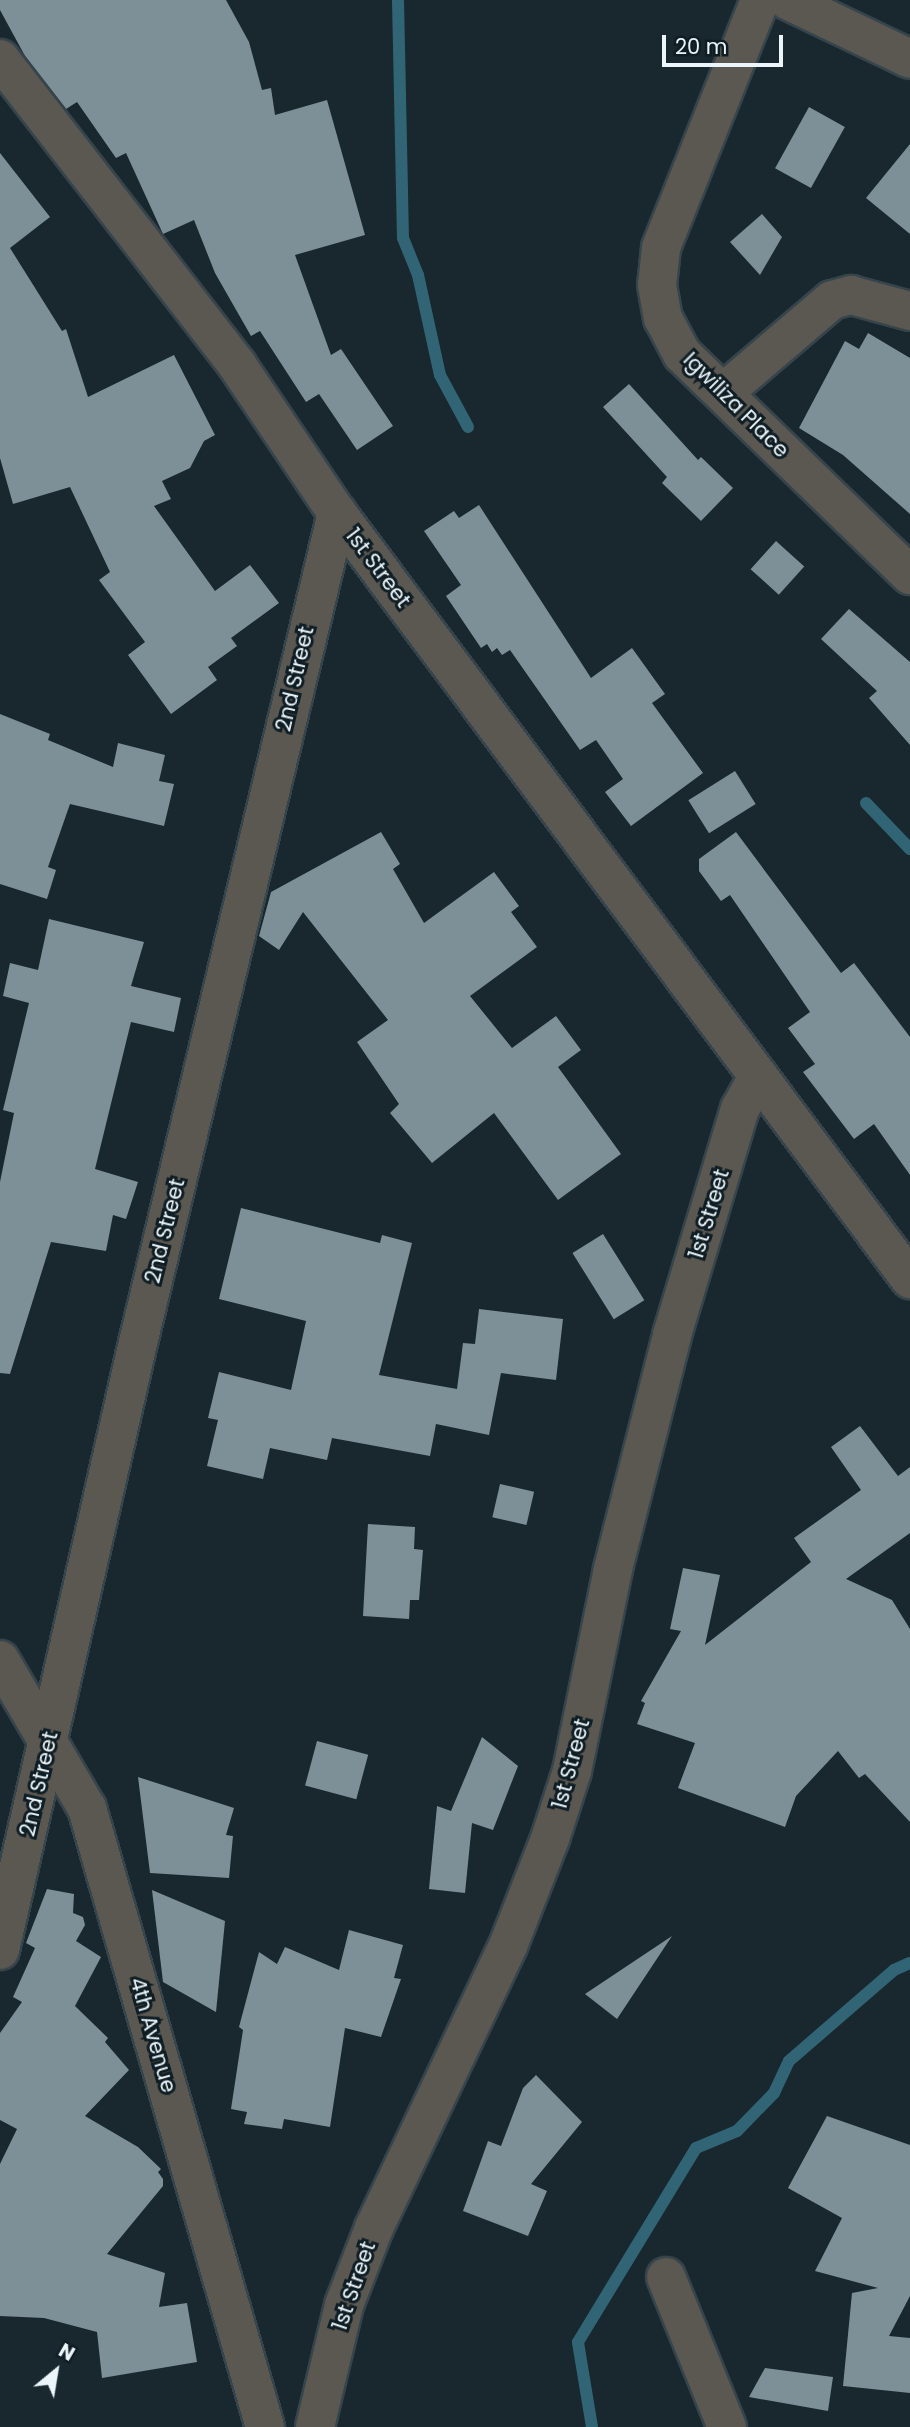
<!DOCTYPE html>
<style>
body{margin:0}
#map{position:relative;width:910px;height:2427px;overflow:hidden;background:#18282e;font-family:Poppins,sans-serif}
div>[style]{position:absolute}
.stream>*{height:12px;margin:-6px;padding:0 6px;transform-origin:6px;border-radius:6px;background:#316576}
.building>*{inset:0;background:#7d9097;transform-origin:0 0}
.roads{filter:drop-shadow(2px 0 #36454b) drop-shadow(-2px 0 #36454b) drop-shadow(0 2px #36454b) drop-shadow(0 -2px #36454b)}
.minor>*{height:38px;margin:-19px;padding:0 19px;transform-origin:19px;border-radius:19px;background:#5b5751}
span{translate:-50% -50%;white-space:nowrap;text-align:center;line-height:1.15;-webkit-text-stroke:6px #0f1e24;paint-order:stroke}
.street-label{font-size:21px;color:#ecf6fa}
.north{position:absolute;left:21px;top:2336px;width:70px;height:70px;-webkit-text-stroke:5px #0f1e24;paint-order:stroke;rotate:30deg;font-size:19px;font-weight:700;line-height:28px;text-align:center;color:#ecf6fa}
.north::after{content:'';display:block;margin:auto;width:24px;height:32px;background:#ecf6fa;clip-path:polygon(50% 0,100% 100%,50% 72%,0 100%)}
.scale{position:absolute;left:662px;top:35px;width:121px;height:32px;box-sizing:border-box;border:4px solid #ecf6fa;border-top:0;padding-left:9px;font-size:21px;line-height:24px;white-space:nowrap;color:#ecf6fa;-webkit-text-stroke:5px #0f1e24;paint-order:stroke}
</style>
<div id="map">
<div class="stream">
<i style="left:398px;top:0;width:238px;rotate:88.8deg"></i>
<i style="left:403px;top:238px;width:40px;rotate:68deg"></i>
<i style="left:418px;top:275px;width:102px;rotate:77.6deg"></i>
<i style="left:440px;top:375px;width:59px;rotate:61.7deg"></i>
<i style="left:866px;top:803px;width:64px;rotate:46.3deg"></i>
<i style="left:592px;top:2427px;width:86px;rotate:-99.4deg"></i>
<i style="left:578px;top:2342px;width:227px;rotate:-58.7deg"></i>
<i style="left:696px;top:2148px;width:44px;rotate:-22.5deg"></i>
<i style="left:737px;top:2131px;width:53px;rotate:-45.8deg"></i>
<i style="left:774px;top:2093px;width:35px;rotate:-65deg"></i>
<i style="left:789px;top:2061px;width:139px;rotate:-40.9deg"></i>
<i style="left:894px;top:1970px;width:17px;rotate:-24deg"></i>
</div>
<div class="building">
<i style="clip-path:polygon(0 0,226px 0,249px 42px,262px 90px,271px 88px,275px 115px,327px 100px,365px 235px,295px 255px,331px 355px,341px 349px,393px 426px,357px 450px,319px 394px,306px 402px,260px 331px,251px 336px,215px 273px,194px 220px,163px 234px,126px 153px,116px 158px,77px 102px,66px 109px,25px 56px,0 10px)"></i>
<i style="left:809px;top:107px;width:41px;height:70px;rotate:29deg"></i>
<i style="clip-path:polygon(910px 144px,910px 234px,866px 198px)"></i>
<i style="clip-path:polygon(0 153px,50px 217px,10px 248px,62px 331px,66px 329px,88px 397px,174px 355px,215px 435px,204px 441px,190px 468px,162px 481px,171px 499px,154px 506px,215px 591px,250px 565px,279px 603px,231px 638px,237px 646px,208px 667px,217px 680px,171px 714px,128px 655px,145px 642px,99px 580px,110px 572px,70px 487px,13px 504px,0 458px)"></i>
<i style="clip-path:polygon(762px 214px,782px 237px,760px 275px,730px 242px)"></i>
<i style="clip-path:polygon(868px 333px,910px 358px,910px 514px,843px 455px,799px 428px,845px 341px,859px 349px)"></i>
<i style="clip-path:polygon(629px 384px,698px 460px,701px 457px,733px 488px,701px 521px,662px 483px,667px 477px,603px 407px)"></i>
<i style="clip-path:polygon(479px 505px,591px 678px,632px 648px,665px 694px,652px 703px,703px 773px,631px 826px,605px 792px,623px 779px,596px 740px,580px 750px,510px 650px,502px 655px,497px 648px,492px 652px,487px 644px,481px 648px,446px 596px,461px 585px,424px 531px,454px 511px,459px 518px)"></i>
<i style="left:776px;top:541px;width:38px;height:38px;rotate:42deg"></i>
<i style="clip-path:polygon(849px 609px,910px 662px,910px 745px,869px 698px,877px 691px,821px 639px)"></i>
<i style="clip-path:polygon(0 714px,50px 734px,48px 740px,113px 767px,118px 743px,165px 755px,159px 781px,174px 784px,164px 826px,70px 804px,48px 867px,56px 870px,47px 899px,0 884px)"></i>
<i style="left:735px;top:771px;width:39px;height:55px;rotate:58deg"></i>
<i style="clip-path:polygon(381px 832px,400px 864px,393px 869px,424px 923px,494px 872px,519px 906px,511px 912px,537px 947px,470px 996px,512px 1048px,556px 1016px,581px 1050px,558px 1067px,621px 1154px,558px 1200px,494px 1113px,432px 1163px,390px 1113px,399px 1104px,357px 1042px,388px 1020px,303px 912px,279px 950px,259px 936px,271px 892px)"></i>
<i style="clip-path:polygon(736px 832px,841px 973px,854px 963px,910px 1037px,910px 1175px,874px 1124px,854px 1139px,803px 1072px,815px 1064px,788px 1028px,810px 1012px,730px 895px,721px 901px,699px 871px,699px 859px)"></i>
<i style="clip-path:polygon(49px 919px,144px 942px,131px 986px,181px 998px,174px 1032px,131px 1022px,95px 1169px,138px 1182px,126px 1219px,113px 1215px,106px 1251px,51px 1242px,10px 1374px,0 1373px,0 1182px,14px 1113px,3px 1110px,29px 1003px,3px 996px,10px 963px,38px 970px)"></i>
<i style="clip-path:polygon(241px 1208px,380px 1243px,382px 1235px,412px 1243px,379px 1375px,457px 1389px,463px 1343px,475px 1344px,479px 1309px,563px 1319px,556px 1380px,501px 1373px,489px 1435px,436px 1424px,430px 1456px,332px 1438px,327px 1460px,270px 1448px,263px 1479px,207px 1466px,218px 1420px,208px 1418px,219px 1372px,291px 1390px,306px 1321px,219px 1299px)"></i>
<i style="left:603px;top:1234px;width:78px;height:36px;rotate:58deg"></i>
<i style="clip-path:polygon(860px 1426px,898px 1476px,910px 1467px,910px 1533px,846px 1579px,892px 1600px,910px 1629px,910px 1822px,865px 1774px,859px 1778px,838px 1751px,796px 1796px,785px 1827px,678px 1788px,695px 1743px,637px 1724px,645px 1703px,641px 1701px,681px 1631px,670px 1629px,683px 1568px,720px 1575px,705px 1645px,811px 1562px,794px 1538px,861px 1490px,831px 1447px)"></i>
<i style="left:500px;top:1484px;width:35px;height:34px;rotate:13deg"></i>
<i style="clip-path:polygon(368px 1524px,415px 1527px,414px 1549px,423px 1550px,419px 1600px,410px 1600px,409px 1619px,363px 1616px)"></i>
<i style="clip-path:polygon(482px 1737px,518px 1766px,493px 1830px,472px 1823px,465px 1893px,429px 1889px,437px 1806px,451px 1811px)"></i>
<i style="left:317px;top:1741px;width:53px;height:46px;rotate:15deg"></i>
<i style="clip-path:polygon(138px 1777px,234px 1808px,226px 1835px,233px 1836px,229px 1878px,150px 1873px)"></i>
<i style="clip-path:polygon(47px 1889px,74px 1894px,73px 1913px,83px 1917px,85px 1925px,76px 1941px,101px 1957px,75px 2006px,108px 2038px,105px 2042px,129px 2070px,85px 2116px,138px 2147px,161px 2169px,158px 2172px,163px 2179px,163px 2186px,107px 2254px,165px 2273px,159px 2307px,187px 2303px,197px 2362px,102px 2378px,97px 2332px,44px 2318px,0 2316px,0 2164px,17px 2129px,0 2120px,0 2033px,22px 2002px,13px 1997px,35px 1948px,26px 1943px)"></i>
<i style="clip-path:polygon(152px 1890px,225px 1921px,216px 2012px,163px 1982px)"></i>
<i style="clip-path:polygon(349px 1930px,403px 1945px,394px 1978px,401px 1979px,381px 2037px,345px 2028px,330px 2127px,284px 2119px,282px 2129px,244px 2124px,247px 2112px,231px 2109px,243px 2030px,239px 2027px,259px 1952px,277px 1964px,285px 1947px,339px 1970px)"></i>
<i style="clip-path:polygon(672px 1936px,617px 2019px,585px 1994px)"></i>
<i style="clip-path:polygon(536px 2075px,582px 2122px,531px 2184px,547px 2191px,528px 2236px,463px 2211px,488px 2141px,501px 2146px,523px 2088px)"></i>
<i style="clip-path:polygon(827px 2116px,910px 2145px,910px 2296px,889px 2336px,910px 2338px,910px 2393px,843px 2386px,852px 2293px,878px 2288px,815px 2271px,842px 2218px,788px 2188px)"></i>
<i style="clip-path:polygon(765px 2368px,833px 2377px,828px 2411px,749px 2397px)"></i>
</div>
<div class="roads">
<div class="minor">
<i style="left:760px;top:0;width:267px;rotate:111.8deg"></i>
<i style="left:661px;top:248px;width:37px;rotate:96deg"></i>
<i style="left:657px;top:285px;width:34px;rotate:80deg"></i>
<i style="left:663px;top:318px;width:41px;rotate:62.2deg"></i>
<i style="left:682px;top:354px;width:318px;rotate:44.1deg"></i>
<i style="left:787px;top:0;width:136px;rotate:25.6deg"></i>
<i style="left:0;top:59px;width:387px;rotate:52.2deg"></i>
<i style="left:237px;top:365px;width:179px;rotate:56deg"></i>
<i style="left:337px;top:513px;width:957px;rotate:53.2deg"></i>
<i style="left:723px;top:393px;width:143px;rotate:-40.5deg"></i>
<i style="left:832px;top:300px;width:20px;rotate:-15deg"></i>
<i style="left:851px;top:295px;width:61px;rotate:15.2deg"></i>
<i style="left:0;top:1660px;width:172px;rotate:59.6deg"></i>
<i style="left:87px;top:1808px;width:644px;rotate:73.96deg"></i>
<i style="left:0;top:1950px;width:618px;rotate:-77.2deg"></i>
<i style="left:137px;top:1347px;width:858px;rotate:-76.51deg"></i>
<i style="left:666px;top:2277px;width:162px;rotate:67.9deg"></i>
<i style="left:315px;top:2427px;width:125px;rotate:-76.6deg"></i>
<i style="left:344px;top:2305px;width:83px;rotate:-68.7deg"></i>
<i style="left:374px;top:2228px;width:312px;rotate:-64.6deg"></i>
<i style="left:508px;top:1946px;width:115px;rotate:-68.6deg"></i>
<i style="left:550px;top:1839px;width:71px;rotate:-72.1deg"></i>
<i style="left:572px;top:1771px;width:206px;rotate:-78.5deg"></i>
<i style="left:613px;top:1569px;width:241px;rotate:-75.8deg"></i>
<i style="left:672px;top:1335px;width:236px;rotate:-73.3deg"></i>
<i style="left:740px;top:1109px;width:38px;rotate:-61deg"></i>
</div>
</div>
<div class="street-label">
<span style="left:736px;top:405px;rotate:45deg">Igwiliza Place</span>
<span style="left:378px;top:568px;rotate:53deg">1st Street</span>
<span style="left:295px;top:679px;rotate:-77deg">2nd Street</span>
<span style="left:709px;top:1214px;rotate:-73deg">1st Street</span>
<span style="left:165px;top:1231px;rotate:-76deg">2nd Street</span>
<span style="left:571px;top:1764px;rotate:-75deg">1st Street</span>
<span style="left:39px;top:1784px;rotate:-77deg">2nd Street</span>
<span style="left:153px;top:2035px;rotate:74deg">4th Avenue</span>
<span style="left:354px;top:2286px;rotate:-71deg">1st Street</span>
</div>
<div class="north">N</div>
<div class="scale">20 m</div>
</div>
